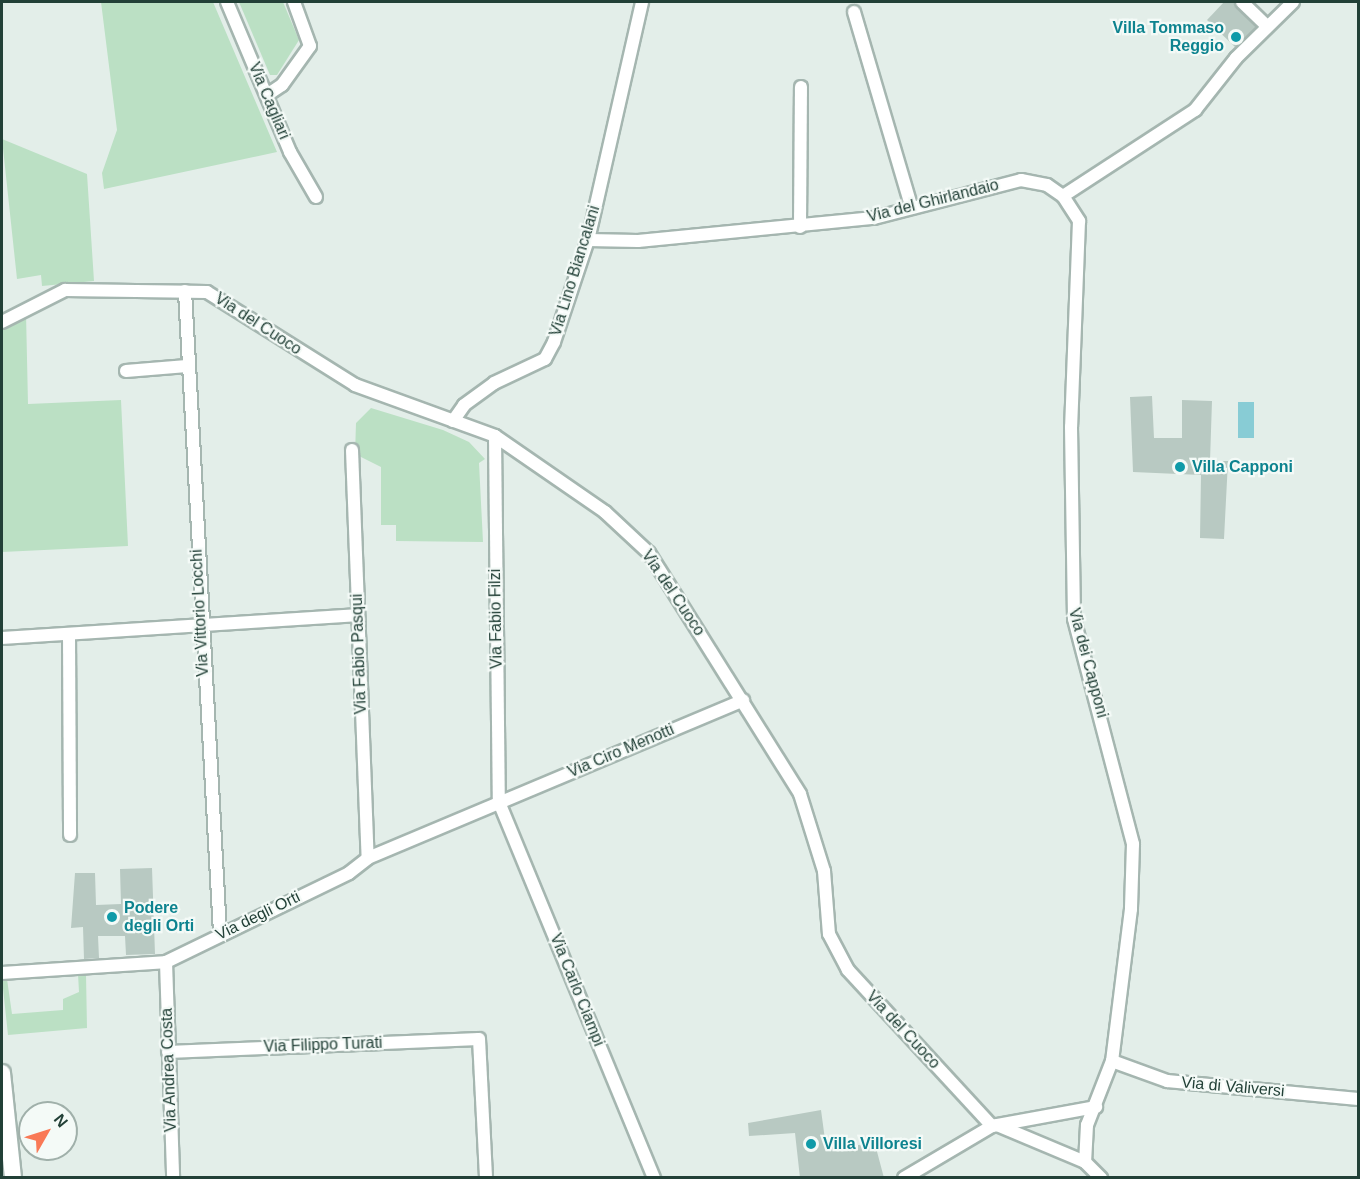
<!DOCTYPE html>
<style>
body{margin:0}
#map{position:relative;width:1360px;height:1179px;overflow:hidden;background:#e3eee9;font-family:Helvetica,sans-serif}
div>[style]{position:absolute}
.green>*{inset:0;background:#bbe0c4}
.water>*{inset:0;background:#88ccd5;transform-origin:0 0}
.building>*{inset:0;background:#b8c9c2}
.roads{filter:drop-shadow(2px 0 #a5b6b0) drop-shadow(-2px 0 #a5b6b0) drop-shadow(0 2px #a5b6b0) drop-shadow(0 -2px #a5b6b0)}
.minor>*{height:12px;margin:-6px;padding:0 6px;transform-origin:6px;border-radius:6px;background:#fff}
.secondary>*{height:16px;margin:-8px;padding:0 8px;transform-origin:8px;border-radius:8px;background:#fff}
.dots>*{width:16px;height:16px;translate:-50% -50%;box-sizing:border-box;border:3px solid #f4faf7;border-radius:50%}
span{translate:-50% -50%;white-space:nowrap;text-align:center;line-height:1.15;-webkit-text-stroke:4.5px #f4faf7;paint-order:stroke}
.culture-label{font-size:16px;color:#0d838f;font-weight:700}
.right{translate:-100% -50%;text-align:right}
.left{translate:0 -50%;text-align:left}
.street-label{font-size:16px;color:#224037}
.frame{position:absolute;inset:0;border:3px solid #224037;pointer-events:none}
.north{position:absolute;left:18px;top:1101px;width:60px;height:60px;box-sizing:border-box;background:#f4faf7;border:2px solid #a0b0aa;border-radius:50%;rotate:51deg;font-size:16px;font-weight:700;line-height:24px;text-align:center;color:#224037}
.north::after{content:'';display:block;margin:auto;width:21px;height:27px;background:#f97956;clip-path:polygon(50% 0,100% 100%,50% 72%,0 100%)}
</style>
<div id="map">
<div class="green">
<i style="clip-path:polygon(101px 2px,213px 2px,277px 152px,104px 189px,102px 173px,117px 130px)"></i>
<i style="clip-path:polygon(239px 2px,283px 2px,299px 40px,277px 75px,270px 75px)"></i>
<i style="clip-path:polygon(2px 139px,87px 174px,94px 281px,42px 286px,41px 275px,17px 279px)"></i>
<i style="clip-path:polygon(26px 313px,28px 404px,121px 400px,128px 546px,2px 552px,2px 328px)"></i>
<i style="clip-path:polygon(371px 408px,443px 430px,469px 442px,485px 459px,479px 463px,483px 542px,396px 541px,396px 525px,381px 525px,381px 467px,355px 454px,356px 423px)"></i>
<i style="clip-path:polygon(78px 974px,86px 974px,87px 1028px,8px 1035px,2px 979px,7px 979px,12px 1014px,63px 1010px,63px 999px,79px 992px)"></i>
</div>
<div class="water">
<i style="left:1238px;top:402px;width:16px;height:36px"></i>
</div>
<div class="building">
<i style="clip-path:polygon(1224px 2px,1234px 2px,1256px 27px,1235px 47px,1207px 20px)"></i>
<i style="clip-path:polygon(1152px 396px,1154px 438px,1182px 438px,1182px 400px,1212px 401px,1210px 461px,1228px 461px,1224px 539px,1200px 538px,1201px 475px,1133px 472px,1130px 397px)"></i>
<i style="clip-path:polygon(152px 868px,155px 954px,126px 955px,125px 936px,98px 936px,99px 958px,84px 959px,83px 927px,71px 928px,75px 873px,95px 873px,96px 905px,121px 904px,120px 869px)"></i>
<i style="clip-path:polygon(821px 1110px,826px 1147px,875px 1144px,884px 1178px,800px 1178px,795px 1133px,749px 1136px,748px 1123px)"></i>
</div>
<div class="roads">
<div class="minor">
<i style="left:227px;top:2px;width:163px;rotate:67.2deg"></i>
<i style="left:290px;top:152px;width:52px;rotate:60deg"></i>
<i style="left:1242px;top:2px;width:35px;rotate:44deg"></i>
<i style="left:854px;top:12px;width:202px;rotate:73.6deg"></i>
<i style="left:267px;top:95px;width:18px;rotate:-34deg"></i>
<i style="left:282px;top:85px;width:48px;rotate:-54.3deg"></i>
<i style="left:310px;top:46px;width:47px;rotate:-110deg"></i>
<i style="left:1063px;top:196px;width:158px;rotate:-33.1deg"></i>
<i style="left:1195px;top:110px;width:66px;rotate:-51.7deg"></i>
<i style="left:1236px;top:58px;width:80px;rotate:-44.5deg"></i>
<i style="left:800px;top:227px;width:140px;rotate:-89.6deg"></i>
<i style="left:588px;top:240px;width:50px;rotate:1.1deg"></i>
<i style="left:638px;top:241px;width:237px;rotate:-5.6deg"></i>
<i style="left:874px;top:218px;width:152px;rotate:-14.5deg"></i>
<i style="left:1021px;top:180px;width:26px;rotate:11deg"></i>
<i style="left:1047px;top:185px;width:19px;rotate:35deg"></i>
<i style="left:1063px;top:196px;width:30px;rotate:57deg"></i>
<i style="left:1079px;top:221px;width:206px;rotate:92.2deg"></i>
<i style="left:1071px;top:427px;width:192px;rotate:89.1deg"></i>
<i style="left:1074px;top:619px;width:233px;rotate:75.3deg"></i>
<i style="left:1133px;top:844px;width:65px;rotate:91.8deg"></i>
<i style="left:1131px;top:909px;width:153px;rotate:97.1deg"></i>
<i style="left:1112px;top:1061px;width:69px;rotate:111.3deg"></i>
<i style="left:1087px;top:1125px;width:37px;rotate:93deg"></i>
<i style="left:1085px;top:1162px;width:23px;rotate:45deg"></i>
<i style="left:185px;top:291px;width:644px;rotate:86.88deg"></i>
<i style="left:2px;top:322px;width:71px;rotate:-26.9deg"></i>
<i style="left:65px;top:290px;width:142px;rotate:0.8deg"></i>
<i style="left:207px;top:292px;width:175px;rotate:32.1deg"></i>
<i style="left:355px;top:385px;width:149px;rotate:20deg"></i>
<i style="left:495px;top:436px;width:134px;rotate:34.6deg"></i>
<i style="left:605px;top:512px;width:60px;rotate:43deg"></i>
<i style="left:649px;top:553px;width:284px;rotate:57.9deg"></i>
<i style="left:800px;top:794px;width:81px;rotate:72.7deg"></i>
<i style="left:824px;top:871px;width:63px;rotate:85.5deg"></i>
<i style="left:829px;top:934px;width:41px;rotate:62.2deg"></i>
<i style="left:848px;top:970px;width:212px;rotate:47.3deg"></i>
<i style="left:126px;top:371px;width:61px;rotate:-4.7deg"></i>
<i style="left:453px;top:421px;width:19px;rotate:-55deg"></i>
<i style="left:464px;top:405px;width:37px;rotate:-36deg"></i>
<i style="left:494px;top:383px;width:56px;rotate:-25.2deg"></i>
<i style="left:545px;top:359px;width:19px;rotate:-62deg"></i>
<i style="left:554px;top:342px;width:108px;rotate:-71.6deg"></i>
<i style="left:588px;top:240px;width:244px;rotate:-77.2deg"></i>
<i style="left:495px;top:436px;width:366px;rotate:89.4deg"></i>
<i style="left:499px;top:802px;width:407px;rotate:67.6deg"></i>
<i style="left:352px;top:450px;width:408px;rotate:87.8deg"></i>
<i style="left:69px;top:635px;width:200px;rotate:89.7deg"></i>
<i style="left:2px;top:638px;width:356px;rotate:-3.7deg"></i>
<i style="left:166px;top:962px;width:216px;rotate:88.1deg"></i>
<i style="left:2px;top:973px;width:164px;rotate:-3.8deg"></i>
<i style="left:166px;top:962px;width:203px;rotate:-25.9deg"></i>
<i style="left:349px;top:873px;width:24px;rotate:-38deg"></i>
<i style="left:368px;top:858px;width:407px;rotate:-22.8deg"></i>
<i style="left:168px;top:1052px;width:311px;rotate:-2.4deg"></i>
<i style="left:479px;top:1039px;width:139px;rotate:87.1deg"></i>
<i style="left:1112px;top:1061px;width:59px;rotate:20deg"></i>
<i style="left:1167px;top:1081px;width:192px;rotate:5.4deg"></i>
<i style="left:997px;top:1125px;width:95px;rotate:22.8deg"></i>
<i style="left:904px;top:1178px;width:102px;rotate:-30.6deg"></i>
<i style="left:992px;top:1126px;width:106px;rotate:-10.4deg"></i>
</div>
<div class="secondary">
<i style="left:2px;top:1073px;width:106px;rotate:84deg"></i>
</div>
</div>
<div class="dots">
<i style="left:1236px;top:37px;background:#0f9aa8"></i>
<i style="left:1180px;top:467px;background:#0f9aa8"></i>
<i style="left:112px;top:917px;background:#0f9aa8"></i>
<i style="left:811px;top:1144px;background:#0f9aa8"></i>
</div>
<div class="culture-label">
<span class="right" style="left:1224px;top:37px">Villa Tommaso<br>Reggio</span>
<span class="left" style="left:1192px;top:467px">Villa Capponi</span>
<span class="left" style="left:124px;top:917px">Podere<br>degli Orti</span>
<span class="left" style="left:823px;top:1144px">Villa Villoresi</span>
</div>
<div class="street-label">
<span style="left:269px;top:101px;rotate:67deg">Via Cagliari</span>
<span style="left:933px;top:201px;rotate:-14deg">Via del Ghirlandaio</span>
<span style="left:575px;top:271px;rotate:-73deg">Via Lino Biancalani</span>
<span style="left:258px;top:324px;rotate:33deg">Via del Cuoco</span>
<span style="left:673px;top:593px;rotate:56deg">Via del Cuoco</span>
<span style="left:200px;top:613px;rotate:-93deg">Via Vittorio Locchi</span>
<span style="left:496px;top:619px;rotate:-91deg">Via Fabio Filzi</span>
<span style="left:359px;top:654px;rotate:-92deg">Via Fabio Pasqui</span>
<span style="left:1088px;top:663px;rotate:75deg">Via dei Capponi</span>
<span style="left:621px;top:751px;rotate:-23deg">Via Ciro Menotti</span>
<span style="left:258px;top:916px;rotate:-26deg">Via degli Orti</span>
<span style="left:577px;top:990px;rotate:68deg">Via Carlo Ciampi</span>
<span style="left:903px;top:1030px;rotate:47deg">Via del Cuoco</span>
<span style="left:323px;top:1045px;rotate:-2deg">Via Filippo Turati</span>
<span style="left:169px;top:1070px;rotate:-92deg">Via Andrea Costa</span>
<span style="left:1233px;top:1087px;rotate:5deg">Via di Valiversi</span>
</div>
<div class="frame"></div>
<div class="north">N</div>
</div>
